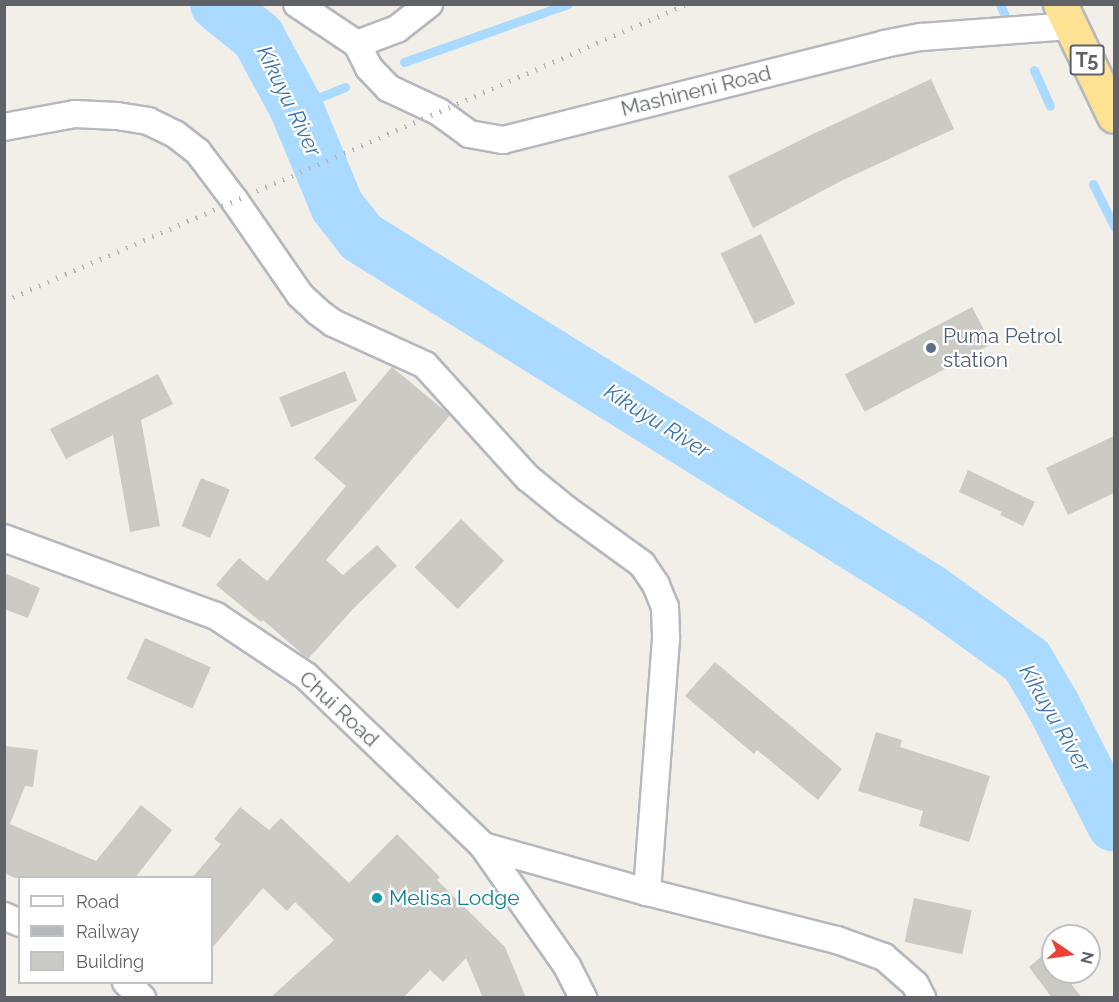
<!DOCTYPE html>
<style>
body{margin:0}
#map{position:relative;width:1119px;height:1002px;overflow:hidden;background:#f1efe8;font-family:Raleway,sans-serif}
div>[style]{position:absolute}
.stream>*{height:9px;margin:-4.5px;padding:0 4.5px;transform-origin:4.5px;border-radius:4.5px;background:#aadaff}
.river>*{height:54px;margin:-27px;padding:0 27px;transform-origin:27px;border-radius:27px;background:#aadaff}
.building>*{inset:0;background:#cccac5;transform-origin:0 0}
.roads{filter:drop-shadow(2px 0 #b5b8bc) drop-shadow(-2px 0 #b5b8bc) drop-shadow(0 2px #b5b8bc) drop-shadow(0 -2px #b5b8bc)}
.street>*{height:26px;margin:-13px;padding:0 13px;transform-origin:13px;border-radius:13px;background:#fff}
.highway>*{height:33px;margin:-16.5px;padding:0 16.5px;transform-origin:16.5px;border-radius:16.5px;background:#fde293}
.rail>*{height:4.5px;margin-top:-2.25px;transform-origin:0;background:repeating-linear-gradient(90deg,#b6b7b8 0 1.5px,transparent 0 9.5px)}
.dots>*{width:16px;height:16px;translate:-50% -50%;box-sizing:border-box;border:3px solid #fff;border-radius:50%}
span{translate:-50% -50%;white-space:nowrap;text-align:center;line-height:1.15;-webkit-text-stroke:4.5px #fff;paint-order:stroke}
.shield-label span{padding:2px 4px;background:#fff;border:2px solid;border-radius:4px;-webkit-text-stroke-width:0}
.shield-label{font-size:20px;color:#5f6368;font-weight:700}
.street-label{font-size:21px;color:#5f6368}
.service-label{font-size:21px;color:#4e5e75}
.left{translate:0 -50%;text-align:left}
.culture-label{font-size:21px;color:#0d838f}
.water-label{font-size:22px;color:#4174aa;font-style:italic}
.frame{position:absolute;inset:0;border:6px solid #5f6368;pointer-events:none}
.legend{position:absolute;left:18px;top:876px;width:195px;height:108px;box-sizing:border-box;background:#fff;border:2px solid #bfc1c3;margin:0;padding:8px 10px;list-style:none;font-size:18px;color:#5f6368}
.legend li{display:flex;align-items:center;gap:12px;height:30px}
.legend b{width:30px;border:2px solid #bfc1c3}
.north{position:absolute;left:1041px;top:924px;width:60px;height:60px;box-sizing:border-box;background:#fff;border:2px solid #bfc1c3;border-radius:50%;rotate:103deg;font-size:16px;font-weight:700;line-height:24px;text-align:center;color:#5f6368}
.north::after{content:'';display:block;margin:auto;width:21px;height:27px;background:#ea4335;clip-path:polygon(50% 0,100% 100%,50% 72%,0 100%)}
</style>
<div id="map">
<div class="stream">
<i style="left:1000px;top:4px;width:24px;rotate:68deg"></i>
<i style="left:404px;top:62px;width:174px;rotate:-19.5deg"></i>
<i style="left:1034px;top:70px;width:39px;rotate:66deg"></i>
<i style="left:296px;top:107px;width:53px;rotate:-22.2deg"></i>
<i style="left:1093px;top:184px;width:47px;rotate:63.4deg"></i>
</div>
<div class="river">
<i style="left:217px;top:4px;width:53px;rotate:38.8deg"></i>
<i style="left:258px;top:37px;width:80px;rotate:61.5deg"></i>
<i style="left:296px;top:107px;width:107px;rotate:67.5deg"></i>
<i style="left:337px;top:206px;width:39px;rotate:52deg"></i>
<i style="left:361px;top:237px;width:670px;rotate:31.89deg"></i>
<i style="left:930px;top:591px;width:120px;rotate:35.8deg"></i>
<i style="left:1027px;top:661px;width:53px;rotate:59.6deg"></i>
<i style="left:1054px;top:707px;width:132px;rotate:63deg"></i>
</div>
<div class="building">
<i style="clip-path:polygon(931px 79px,954px 129px,841px 181px,753px 228px,728px 176px,817px 132px)"></i>
<i style="left:761px;top:234px;width:78px;height:45px;rotate:64deg"></i>
<i style="left:972px;top:307px;width:42px;height:144px;rotate:62deg"></i>
<i style="clip-path:polygon(392px 367px,450px 415px,326px 560px,343px 575px,377px 545px,397px 566px,353px 609px,308px 659px,263px 620px,261px 622px,216px 585px,239px 558px,267px 581px,346px 486px,314px 458px)"></i>
<i style="left:345px;top:371px;width:32px;height:71px;rotate:68deg"></i>
<i style="clip-path:polygon(158px 374px,173px 404px,141px 420px,160px 526px,130px 532px,113px 435px,66px 459px,50px 429px)"></i>
<i style="clip-path:polygon(1114px 436px,1114px 493px,1068px 515px,1046px 468px)"></i>
<i style="clip-path:polygon(968px 470px,1035px 502px,1023px 526px,1000px 515px,1002px 512px,959px 492px)"></i>
<i style="left:201px;top:478px;width:31px;height:52px;rotate:22deg"></i>
<i style="left:461px;top:519px;width:60px;height:67px;rotate:44deg"></i>
<i style="clip-path:polygon(4px 573px,40px 588px,28px 618px,4px 609px)"></i>
<i style="left:145px;top:638px;width:72px;height:45px;rotate:24deg"></i>
<i style="clip-path:polygon(715px 662px,842px 769px,818px 800px,757px 750px,754px 754px,685px 696px)"></i>
<i style="clip-path:polygon(876px 732px,902px 740px,900px 747px,990px 776px,969px 842px,919px 826px,923px 811px,858px 791px)"></i>
<i style="clip-path:polygon(4px 746px,38px 750px,33px 787px,25px 786px,10px 824px,96px 861px,141px 805px,172px 830px,135px 878px,15px 878px,4px 873px)"></i>
<i style="clip-path:polygon(240px 807px,269px 830px,281px 818px,349px 883px,397px 834px,440px 877px,437px 880px,505px 947px,526px 998px,483px 998px,466px 958px,443px 982px,430px 970px,403px 998px,270px 998px,334px 940px,295px 902px,287px 911px,263px 888px,212px 948px,212px 878px,192px 878px,221px 844px,214px 839px)"></i>
<i style="left:914px;top:898px;width:59px;height:45px;rotate:12deg"></i>
<i style="clip-path:polygon(1047px 952px,1053px 960px,1053px 972px,1062px 972px,1082px 998px,1052px 998px,1029px 967px)"></i>
</div>
<div class="roads">
<div class="street">
<i style="left:297px;top:4px;width:72px;rotate:33.7deg"></i>
<i style="left:357px;top:44px;width:27px;rotate:63deg"></i>
<i style="left:369px;top:68px;width:28px;rotate:46deg"></i>
<i style="left:388px;top:88px;width:56px;rotate:25.2deg"></i>
<i style="left:439px;top:112px;width:37px;rotate:36deg"></i>
<i style="left:469px;top:134px;width:35px;rotate:10deg"></i>
<i style="left:503px;top:140px;width:393px;rotate:-14.1deg"></i>
<i style="left:884px;top:44px;width:38px;rotate:-11deg"></i>
<i style="left:921px;top:37px;width:149px;rotate:-4.2deg"></i>
<i style="left:357px;top:44px;width:43px;rotate:-20.6deg"></i>
<i style="left:397px;top:29px;width:41px;rotate:-38deg"></i>
<i style="left:4px;top:127px;width:72px;rotate:-10.4deg"></i>
<i style="left:75px;top:114px;width:42px;rotate:2.7deg"></i>
<i style="left:117px;top:116px;width:31px;rotate:9deg"></i>
<i style="left:148px;top:121px;width:30px;rotate:26deg"></i>
<i style="left:175px;top:134px;width:29px;rotate:38deg"></i>
<i style="left:198px;top:152px;width:61px;rotate:52.9deg"></i>
<i style="left:235px;top:201px;width:114px;rotate:55.3deg"></i>
<i style="left:300px;top:295px;width:25px;rotate:43deg"></i>
<i style="left:318px;top:312px;width:19px;rotate:36deg"></i>
<i style="left:333px;top:323px;width:101px;rotate:24.5deg"></i>
<i style="left:425px;top:365px;width:153px;rotate:47.7deg"></i>
<i style="left:528px;top:478px;width:49px;rotate:39.2deg"></i>
<i style="left:566px;top:509px;width:94px;rotate:35.9deg"></i>
<i style="left:642px;top:564px;width:25px;rotate:56deg"></i>
<i style="left:656px;top:585px;width:24px;rotate:68deg"></i>
<i style="left:665px;top:607px;width:32px;rotate:88deg"></i>
<i style="left:666px;top:639px;width:254px;rotate:94.3deg"></i>
<i style="left:4px;top:538px;width:226px;rotate:20.2deg"></i>
<i style="left:216px;top:616px;width:108px;rotate:33.7deg"></i>
<i style="left:306px;top:676px;width:245px;rotate:43.8deg"></i>
<i style="left:483px;top:846px;width:146px;rotate:55deg"></i>
<i style="left:567px;top:966px;width:36px;rotate:63deg"></i>
<i style="left:483px;top:846px;width:170px;rotate:15.7deg"></i>
<i style="left:647px;top:892px;width:196px;rotate:14.2deg"></i>
<i style="left:837px;top:940px;width:50px;rotate:19.9deg"></i>
<i style="left:884px;top:957px;width:41px;rotate:41.1deg"></i>
<i style="left:915px;top:984px;width:16px;rotate:63deg"></i>
<i style="left:4px;top:916px;width:17px;rotate:24deg"></i>
<i style="left:126px;top:982px;width:23px;rotate:45deg"></i>
</div>
<div class="highway">
<i style="left:1060px;top:4px;width:124px;rotate:64.3deg"></i>
</div>
</div>
<div class="rail">
<i style="left:4px;top:301px;width:744px;rotate:-23.53deg"></i>
</div>
<div class="dots">
<i style="left:931px;top:348px;background:#5c6f8a"></i>
<i style="left:377px;top:898px;background:#0f9aa8"></i>
</div>
<div class="shield-label">
<span style="left:1087px;top:60px">T5</span>
</div>
<div class="street-label">
<span style="left:696px;top:91px;rotate:-14deg">Mashineni Road</span>
<span style="left:339px;top:709px;rotate:43deg">Chui Road</span>
</div>
<div class="service-label">
<span class="left" style="left:943px;top:348px">Puma Petrol<br>station</span>
</div>
<div class="culture-label">
<span class="left" style="left:389px;top:898px">Melisa Lodge</span>
</div>
<div class="water-label">
<span style="left:289px;top:101px;rotate:64deg">Kikuyu River</span>
<span style="left:657px;top:421px;rotate:32deg">Kikuyu River</span>
<span style="left:1055px;top:718px;rotate:60deg">Kikuyu River</span>
</div>
<div class="frame"></div>
<ul class="legend">
<li><b style="height:8px;background:#fff"></b>Road</li>
<li><b style="height:8px;background:#b6b7b8"></b>Railway</li>
<li><b style="height:16px;background:#cccac5"></b>Building</li>
</ul>
<div class="north">N</div>
</div>
